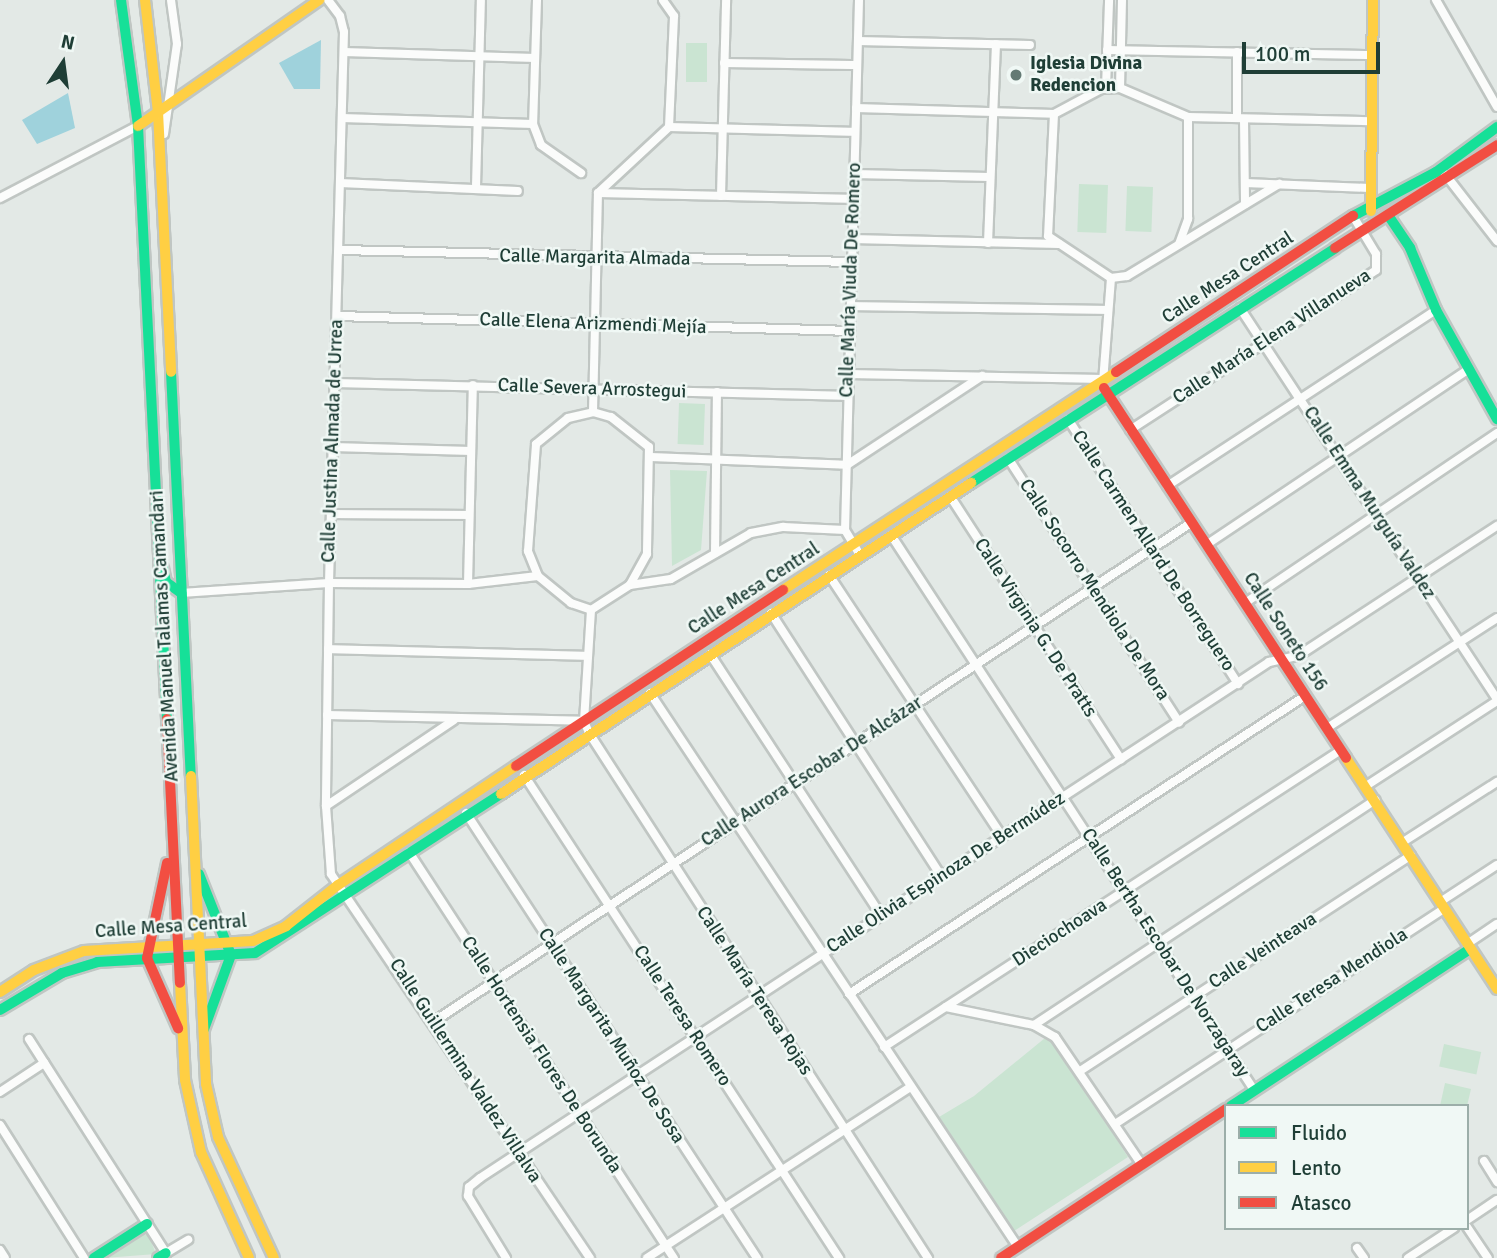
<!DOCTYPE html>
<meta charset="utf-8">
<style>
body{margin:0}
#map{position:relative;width:1497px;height:1258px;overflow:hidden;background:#e3e9e6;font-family:Signika,sans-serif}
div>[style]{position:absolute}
.green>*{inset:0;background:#cae4d2;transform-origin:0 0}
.water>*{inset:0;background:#9fd2dc}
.roads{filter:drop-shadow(2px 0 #c0c6c3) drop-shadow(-2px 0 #c0c6c3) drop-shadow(0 2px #c0c6c3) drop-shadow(0 -2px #c0c6c3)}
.street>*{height:8px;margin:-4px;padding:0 4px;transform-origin:4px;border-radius:4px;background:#fbfcfb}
.fast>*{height:10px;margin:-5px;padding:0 5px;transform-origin:5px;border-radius:5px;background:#16e098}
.slow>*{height:10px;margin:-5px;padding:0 5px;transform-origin:5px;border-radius:5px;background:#ffcf43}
.jam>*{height:10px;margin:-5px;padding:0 5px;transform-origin:5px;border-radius:5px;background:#f24e42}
.dots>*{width:19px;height:19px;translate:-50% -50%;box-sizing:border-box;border:4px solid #f0f8f5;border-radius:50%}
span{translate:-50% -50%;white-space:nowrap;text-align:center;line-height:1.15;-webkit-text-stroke:5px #f0f8f5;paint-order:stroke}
.poi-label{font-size:19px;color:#1f3e36;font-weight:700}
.left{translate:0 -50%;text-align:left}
.street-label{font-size:19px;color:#1f3e36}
.legend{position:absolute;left:1224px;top:1104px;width:245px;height:126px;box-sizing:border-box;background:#f0f8f5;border:2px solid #9caea9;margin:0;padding:9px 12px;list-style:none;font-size:21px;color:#1f3e36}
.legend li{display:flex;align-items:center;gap:14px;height:35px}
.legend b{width:35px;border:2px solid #9caea9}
.north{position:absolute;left:28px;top:28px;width:70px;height:70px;-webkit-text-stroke:5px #f0f8f5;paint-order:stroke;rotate:13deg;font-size:19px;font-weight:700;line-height:28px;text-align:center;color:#1f3e36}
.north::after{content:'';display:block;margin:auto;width:24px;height:32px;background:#1f3e36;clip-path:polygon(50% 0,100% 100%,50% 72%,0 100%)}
.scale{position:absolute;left:1242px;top:42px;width:138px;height:32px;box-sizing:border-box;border:4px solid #1f3e36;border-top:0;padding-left:9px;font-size:21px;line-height:24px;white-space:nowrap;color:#1f3e36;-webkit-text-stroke:5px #f0f8f5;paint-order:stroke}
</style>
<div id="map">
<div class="green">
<i style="left:686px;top:43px;width:21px;height:39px"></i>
<i style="left:1079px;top:184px;width:29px;height:48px;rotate:2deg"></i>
<i style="left:1127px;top:186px;width:26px;height:45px;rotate:2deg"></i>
<i style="left:679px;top:403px;width:26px;height:41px;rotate:2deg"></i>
<i style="clip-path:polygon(670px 470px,707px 471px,701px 550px,672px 566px)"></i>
<i style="clip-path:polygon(1045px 1038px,1056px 1044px,1128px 1157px,1014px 1231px,939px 1117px,974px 1096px)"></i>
<i style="left:1444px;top:1044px;width:38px;height:23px;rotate:12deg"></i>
<i style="clip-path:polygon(1445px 1083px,1471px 1089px,1467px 1106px,1440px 1106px)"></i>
<i style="clip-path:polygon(143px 1233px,149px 1236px,156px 1254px,104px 1258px)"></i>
</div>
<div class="water">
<i style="clip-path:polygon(321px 40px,320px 89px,294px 89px,279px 63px)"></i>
<i style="clip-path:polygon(68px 93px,75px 128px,37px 144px,22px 120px)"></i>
</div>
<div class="roads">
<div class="street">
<i style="left:328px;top:0;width:20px;rotate:53deg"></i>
<i style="left:340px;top:16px;width:16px;rotate:76deg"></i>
<i style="left:344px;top:32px;width:551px;rotate:91.56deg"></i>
<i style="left:329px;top:583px;width:223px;rotate:90.8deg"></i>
<i style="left:326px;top:806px;width:68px;rotate:85.8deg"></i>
<i style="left:331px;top:874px;width:463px;rotate:56deg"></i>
<i style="left:537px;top:0;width:124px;rotate:91.8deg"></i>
<i style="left:533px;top:124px;width:22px;rotate:69deg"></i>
<i style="left:541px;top:145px;width:49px;rotate:35deg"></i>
<i style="left:859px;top:0;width:530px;rotate:91.51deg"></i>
<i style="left:845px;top:530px;width:29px;rotate:59deg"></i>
<i style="left:1436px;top:0;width:123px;rotate:60.3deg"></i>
<i style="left:858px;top:41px;width:172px;rotate:1.3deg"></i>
<i style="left:1107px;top:50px;width:265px;rotate:1.1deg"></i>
<i style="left:344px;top:52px;width:191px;rotate:1.8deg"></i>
<i style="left:724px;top:63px;width:133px;rotate:0.9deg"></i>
<i style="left:1106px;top:88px;width:88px;rotate:-88deg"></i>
<i style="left:1120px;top:88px;width:88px;rotate:-88.7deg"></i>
<i style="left:856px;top:108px;width:198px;rotate:1.7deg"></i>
<i style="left:1054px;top:114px;width:53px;rotate:-28deg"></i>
<i style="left:1101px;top:89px;width:19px;rotate:-3deg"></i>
<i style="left:1120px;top:88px;width:74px;rotate:23.1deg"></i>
<i style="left:1188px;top:117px;width:182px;rotate:1.3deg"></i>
<i style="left:1054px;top:114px;width:122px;rotate:92.8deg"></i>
<i style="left:1048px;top:236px;width:76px;rotate:33.7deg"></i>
<i style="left:1111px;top:278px;width:16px;rotate:-7deg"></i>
<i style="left:1127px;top:276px;width:178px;rotate:-31.2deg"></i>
<i style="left:342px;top:118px;width:191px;rotate:1.8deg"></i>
<i style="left:1237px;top:118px;width:66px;rotate:-90deg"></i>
<i style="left:1244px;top:119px;width:85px;rotate:89.3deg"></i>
<i style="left:669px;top:127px;width:186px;rotate:1.5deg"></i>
<i style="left:164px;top:134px;width:91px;rotate:-81.8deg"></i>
<i style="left:177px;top:44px;width:44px;rotate:-97.8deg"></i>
<i style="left:854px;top:174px;width:135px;rotate:1.3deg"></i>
<i style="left:1445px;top:174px;width:85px;rotate:52.2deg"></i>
<i style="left:340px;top:183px;width:178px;rotate:2.6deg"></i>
<i style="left:1245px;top:183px;width:124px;rotate:2.3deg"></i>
<i style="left:476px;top:187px;width:187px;rotate:-88.5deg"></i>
<i style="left:598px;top:193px;width:255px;rotate:1.3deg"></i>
<i style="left:721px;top:196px;width:196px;rotate:-88.5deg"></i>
<i style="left:0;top:198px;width:156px;rotate:-27.6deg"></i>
<i style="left:852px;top:239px;width:207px;rotate:1.4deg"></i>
<i style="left:988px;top:243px;width:199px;rotate:-87.7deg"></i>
<i style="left:1179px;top:244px;width:27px;rotate:-70deg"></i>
<i style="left:1188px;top:219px;width:102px;rotate:-90deg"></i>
<i style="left:339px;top:250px;width:513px;rotate:1.34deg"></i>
<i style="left:851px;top:306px;width:256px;rotate:0.9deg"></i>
<i style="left:1240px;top:308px;width:468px;rotate:56.7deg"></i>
<i style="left:337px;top:316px;width:513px;rotate:1.67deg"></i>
<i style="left:849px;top:374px;width:254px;rotate:1.1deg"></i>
<i style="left:1103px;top:382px;width:104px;rotate:-85.6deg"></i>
<i style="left:335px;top:383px;width:513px;rotate:1.45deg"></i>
<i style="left:593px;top:412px;width:219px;rotate:-88.7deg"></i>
<i style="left:598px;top:193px;width:97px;rotate:-42.9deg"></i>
<i style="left:669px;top:127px;width:111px;rotate:-87.4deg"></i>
<i style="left:674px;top:16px;width:19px;rotate:-125deg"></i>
<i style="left:1068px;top:419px;width:315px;rotate:57.3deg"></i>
<i style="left:1130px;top:430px;width:293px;rotate:-33deg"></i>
<i style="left:1376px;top:270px;width:16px;rotate:-90deg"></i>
<i style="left:1376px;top:254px;width:44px;rotate:-121.2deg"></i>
<i style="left:333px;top:447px;width:138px;rotate:1.7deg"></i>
<i style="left:651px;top:457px;width:196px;rotate:2.3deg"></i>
<i style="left:847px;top:465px;width:162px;rotate:-33.4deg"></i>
<i style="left:1008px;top:458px;width:315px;rotate:57.1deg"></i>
<i style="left:1167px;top:486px;width:321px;rotate:-33.2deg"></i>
<i style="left:950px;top:496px;width:314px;rotate:57deg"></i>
<i style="left:331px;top:514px;width:138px;rotate:0.4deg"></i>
<i style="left:891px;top:535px;width:663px;rotate:56.81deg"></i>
<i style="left:1206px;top:545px;width:314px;rotate:-33.8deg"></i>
<i style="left:715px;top:553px;width:161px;rotate:-89.3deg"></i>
<i style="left:829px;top:575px;width:313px;rotate:56.5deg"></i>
<i style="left:538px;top:576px;width:27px;rotate:-112deg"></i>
<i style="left:528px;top:551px;width:107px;rotate:-85.7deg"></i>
<i style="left:536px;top:444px;width:41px;rotate:-39.1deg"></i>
<i style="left:568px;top:418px;width:26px;rotate:-13deg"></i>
<i style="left:593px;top:412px;width:19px;rotate:16deg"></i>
<i style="left:611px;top:417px;width:48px;rotate:38.3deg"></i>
<i style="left:649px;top:447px;width:107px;rotate:91.1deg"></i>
<i style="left:647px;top:554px;width:35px;rotate:119deg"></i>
<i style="left:468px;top:584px;width:199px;rotate:-88.6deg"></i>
<i style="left:181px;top:593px;width:148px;rotate:-3.9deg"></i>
<i style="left:329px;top:583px;width:139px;rotate:0.4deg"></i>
<i style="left:468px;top:584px;width:70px;rotate:-6.5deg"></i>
<i style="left:538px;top:576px;width:43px;rotate:39.3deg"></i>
<i style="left:571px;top:603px;width:21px;rotate:19deg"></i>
<i style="left:1245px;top:603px;width:304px;rotate:-34deg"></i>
<i style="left:591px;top:610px;width:111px;rotate:93.6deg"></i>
<i style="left:584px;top:721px;width:13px;rotate:67deg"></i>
<i style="left:589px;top:733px;width:625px;rotate:57.15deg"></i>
<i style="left:591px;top:610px;width:46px;rotate:-32.7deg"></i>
<i style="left:630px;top:585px;width:41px;rotate:-8.3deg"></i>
<i style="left:671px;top:579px;width:92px;rotate:-29.9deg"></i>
<i style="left:751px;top:533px;width:33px;rotate:-11deg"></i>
<i style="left:783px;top:527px;width:62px;rotate:2.8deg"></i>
<i style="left:771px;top:613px;width:313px;rotate:57.1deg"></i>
<i style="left:328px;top:649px;width:260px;rotate:1.5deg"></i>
<i style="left:710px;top:654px;width:312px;rotate:56.8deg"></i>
<i style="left:650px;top:693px;width:665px;rotate:56.41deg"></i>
<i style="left:327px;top:715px;width:257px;rotate:1.3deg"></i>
<i style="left:1327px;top:728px;width:202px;rotate:-32.9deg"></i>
<i style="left:524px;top:775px;width:577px;rotate:56.89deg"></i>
<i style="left:1366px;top:786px;width:156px;rotate:-33deg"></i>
<i style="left:326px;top:806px;width:154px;rotate:-33.9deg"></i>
<i style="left:466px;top:813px;width:532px;rotate:56.82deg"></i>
<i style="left:1403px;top:842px;width:112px;rotate:-32.6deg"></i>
<i style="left:409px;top:852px;width:485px;rotate:56.9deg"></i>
<i style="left:1440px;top:902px;width:68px;rotate:-33deg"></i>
<i style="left:1467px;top:944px;width:36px;rotate:-34deg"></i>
<i style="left:849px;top:994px;width:545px;rotate:-33.16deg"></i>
<i style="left:946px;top:1007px;width:90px;rotate:11.6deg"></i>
<i style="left:1034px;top:1025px;width:24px;rotate:30deg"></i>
<i style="left:1055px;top:1037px;width:155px;rotate:55.8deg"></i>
<i style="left:433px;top:1022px;width:908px;rotate:-33.36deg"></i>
<i style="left:1034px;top:1025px;width:409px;rotate:-33.4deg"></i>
<i style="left:29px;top:1039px;width:254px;rotate:57.4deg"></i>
<i style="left:166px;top:1253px;width:26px;rotate:-31deg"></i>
<i style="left:884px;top:1047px;width:545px;rotate:-33.02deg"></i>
<i style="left:1080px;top:1071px;width:395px;rotate:-33.1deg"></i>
<i style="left:0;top:1092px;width:53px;rotate:-33.4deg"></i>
<i style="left:1115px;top:1124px;width:393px;rotate:-33.2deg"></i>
<i style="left:0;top:1125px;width:157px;rotate:57.7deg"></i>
<i style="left:1484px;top:1161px;width:25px;rotate:58deg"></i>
<i style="left:1467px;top:1220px;width:36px;rotate:-34deg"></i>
<i style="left:1467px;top:1227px;width:37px;rotate:56deg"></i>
<i style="left:1357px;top:1248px;width:12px;rotate:55deg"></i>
<i style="left:0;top:1250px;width:9px;rotate:58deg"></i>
<i style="left:506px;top:1258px;width:73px;rotate:-121.5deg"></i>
<i style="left:468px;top:1196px;width:9px;rotate:-84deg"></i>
<i style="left:469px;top:1187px;width:14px;rotate:-39deg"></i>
<i style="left:480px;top:1178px;width:943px;rotate:-33.18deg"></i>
<i style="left:1269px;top:662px;width:30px;rotate:-12deg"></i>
<i style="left:1298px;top:656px;width:238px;rotate:-33.2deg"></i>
<i style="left:647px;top:1258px;width:314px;rotate:-33deg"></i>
<i style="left:1408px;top:1258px;width:55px;rotate:-33.1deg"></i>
</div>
<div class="fast">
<i style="left:121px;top:0;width:127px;rotate:82.3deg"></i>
<i style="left:138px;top:126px;width:594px;rotate:87.2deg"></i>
<i style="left:1388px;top:215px;width:40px;rotate:56deg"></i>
<i style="left:1410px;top:248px;width:67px;rotate:67.2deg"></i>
<i style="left:1436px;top:310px;width:125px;rotate:60.8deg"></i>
<i style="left:1353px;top:216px;width:94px;rotate:-27.9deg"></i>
<i style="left:1436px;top:172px;width:76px;rotate:-36.4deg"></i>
<i style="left:171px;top:372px;width:404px;rotate:87.2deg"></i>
<i style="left:971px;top:483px;width:433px;rotate:-32.8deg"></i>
<i style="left:163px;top:568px;width:14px;rotate:78deg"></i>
<i style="left:166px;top:582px;width:19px;rotate:36deg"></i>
<i style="left:199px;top:874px;width:87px;rotate:68.4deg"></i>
<i style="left:231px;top:955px;width:79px;rotate:110deg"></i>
<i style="left:0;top:1010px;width:72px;rotate:-30.8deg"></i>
<i style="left:62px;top:973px;width:37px;rotate:-17deg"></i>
<i style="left:97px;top:962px;width:158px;rotate:-3.3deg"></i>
<i style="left:255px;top:953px;width:293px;rotate:-32.9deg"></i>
<i style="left:1231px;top:1106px;width:286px;rotate:-33.3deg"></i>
<i style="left:94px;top:1258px;width:63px;rotate:-32.7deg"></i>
<i style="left:158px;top:1258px;width:9px;rotate:-32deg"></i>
</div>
<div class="slow">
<i style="left:145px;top:0;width:113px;rotate:83.4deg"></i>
<i style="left:158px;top:112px;width:260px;rotate:87.1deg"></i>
<i style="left:138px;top:126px;width:221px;rotate:-34.8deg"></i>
<i style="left:1371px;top:211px;width:211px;rotate:-89.5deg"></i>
<i style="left:783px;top:590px;width:398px;rotate:-33.2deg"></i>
<i style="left:1346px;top:758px;width:276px;rotate:56.8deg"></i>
<i style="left:191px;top:776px;width:308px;rotate:87.2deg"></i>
<i style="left:206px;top:1084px;width:54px;rotate:77.2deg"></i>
<i style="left:218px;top:1137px;width:133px;rotate:65.2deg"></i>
<i style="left:501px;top:794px;width:564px;rotate:-33.49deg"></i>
<i style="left:180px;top:983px;width:97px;rotate:87deg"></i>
<i style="left:185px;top:1080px;width:74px;rotate:77.5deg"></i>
<i style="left:201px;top:1152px;width:116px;rotate:65.6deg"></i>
<i style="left:0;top:992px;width:40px;rotate:-32.9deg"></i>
<i style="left:34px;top:970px;width:53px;rotate:-20.8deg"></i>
<i style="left:84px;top:951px;width:169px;rotate:-3.4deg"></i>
<i style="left:253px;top:941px;width:36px;rotate:-24deg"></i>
<i style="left:286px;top:926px;width:66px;rotate:-38.3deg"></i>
<i style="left:338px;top:885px;width:214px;rotate:-33.8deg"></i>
</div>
<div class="jam">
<i style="left:1335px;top:248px;width:192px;rotate:-32.4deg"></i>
<i style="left:1116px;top:372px;width:284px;rotate:-33.4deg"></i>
<i style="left:1104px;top:388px;width:442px;rotate:56.8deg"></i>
<i style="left:167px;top:719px;width:264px;rotate:87.2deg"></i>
<i style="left:516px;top:766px;width:320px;rotate:-33.4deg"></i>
<i style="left:167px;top:863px;width:97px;rotate:101.9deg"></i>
<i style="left:147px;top:958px;width:77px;rotate:66.1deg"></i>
<i style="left:1001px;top:1258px;width:270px;rotate:-33.5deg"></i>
</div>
</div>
<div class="dots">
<i style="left:1016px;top:75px;background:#647a74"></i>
</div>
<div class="poi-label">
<span class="left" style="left:1030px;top:75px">Iglesia Divina<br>Redencion</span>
</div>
<div class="street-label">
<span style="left:595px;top:258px;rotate:1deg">Calle Margarita Almada</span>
<span style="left:1228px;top:278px;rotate:-33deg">Calle Mesa Central</span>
<span style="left:851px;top:280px;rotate:-88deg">Calle María Viuda De Romero</span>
<span style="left:593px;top:324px;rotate:2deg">Calle Elena Arizmendi Mejía</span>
<span style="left:1272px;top:337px;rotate:-33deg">Calle María Elena Villanueva</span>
<span style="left:592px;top:389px;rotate:2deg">Calle Severa Arrostegui</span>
<span style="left:333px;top:441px;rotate:-88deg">Calle Justina Almada de Urrea</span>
<span style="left:1369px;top:503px;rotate:57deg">Calle Emma Murguía Valdez</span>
<span style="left:1153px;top:551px;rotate:57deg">Calle Carmen Allard De Borreguero</span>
<span style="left:754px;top:589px;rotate:-33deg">Calle Mesa Central</span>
<span style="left:1094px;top:590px;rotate:57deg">Calle Socorro Mendiola De Mora</span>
<span style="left:1035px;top:628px;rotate:57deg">Calle Virginia G. De Pratts</span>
<span style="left:1285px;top:632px;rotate:57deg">Calle Soneto 156</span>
<span style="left:165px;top:636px;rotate:-93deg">Avenida Manuel Talamas Camandari</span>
<span style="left:812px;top:772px;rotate:-33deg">Calle Aurora Escobar De Alcázar</span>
<span style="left:946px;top:873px;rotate:-33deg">Calle Olivia Espinoza De Bermúdez</span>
<span style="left:171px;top:927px;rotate:-4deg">Calle Mesa Central</span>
<span style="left:1060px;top:933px;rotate:-33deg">Dieciochoava</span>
<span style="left:1263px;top:951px;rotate:-33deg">Calle Veinteava</span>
<span style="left:1165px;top:953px;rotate:57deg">Calle Bertha Escobar De Norzagaray</span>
<span style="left:1332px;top:981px;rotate:-33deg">Calle Teresa Mendiola</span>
<span style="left:754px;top:991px;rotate:57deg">Calle María Teresa Rojas</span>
<span style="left:682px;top:1016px;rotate:57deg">Calle Teresa Romero</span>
<span style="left:611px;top:1036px;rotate:57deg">Calle Margarita Muñoz De Sosa</span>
<span style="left:541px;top:1055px;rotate:57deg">Calle Hortensia Flores De Borunda</span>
<span style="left:465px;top:1071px;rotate:57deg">Calle Guillermina Valdez Villalva</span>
</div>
<ul class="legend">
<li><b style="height:9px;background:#16e098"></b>Fluido</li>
<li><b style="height:9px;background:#ffcf43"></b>Lento</li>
<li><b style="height:9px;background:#f24e42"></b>Atasco</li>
</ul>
<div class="north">N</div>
<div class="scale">100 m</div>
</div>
